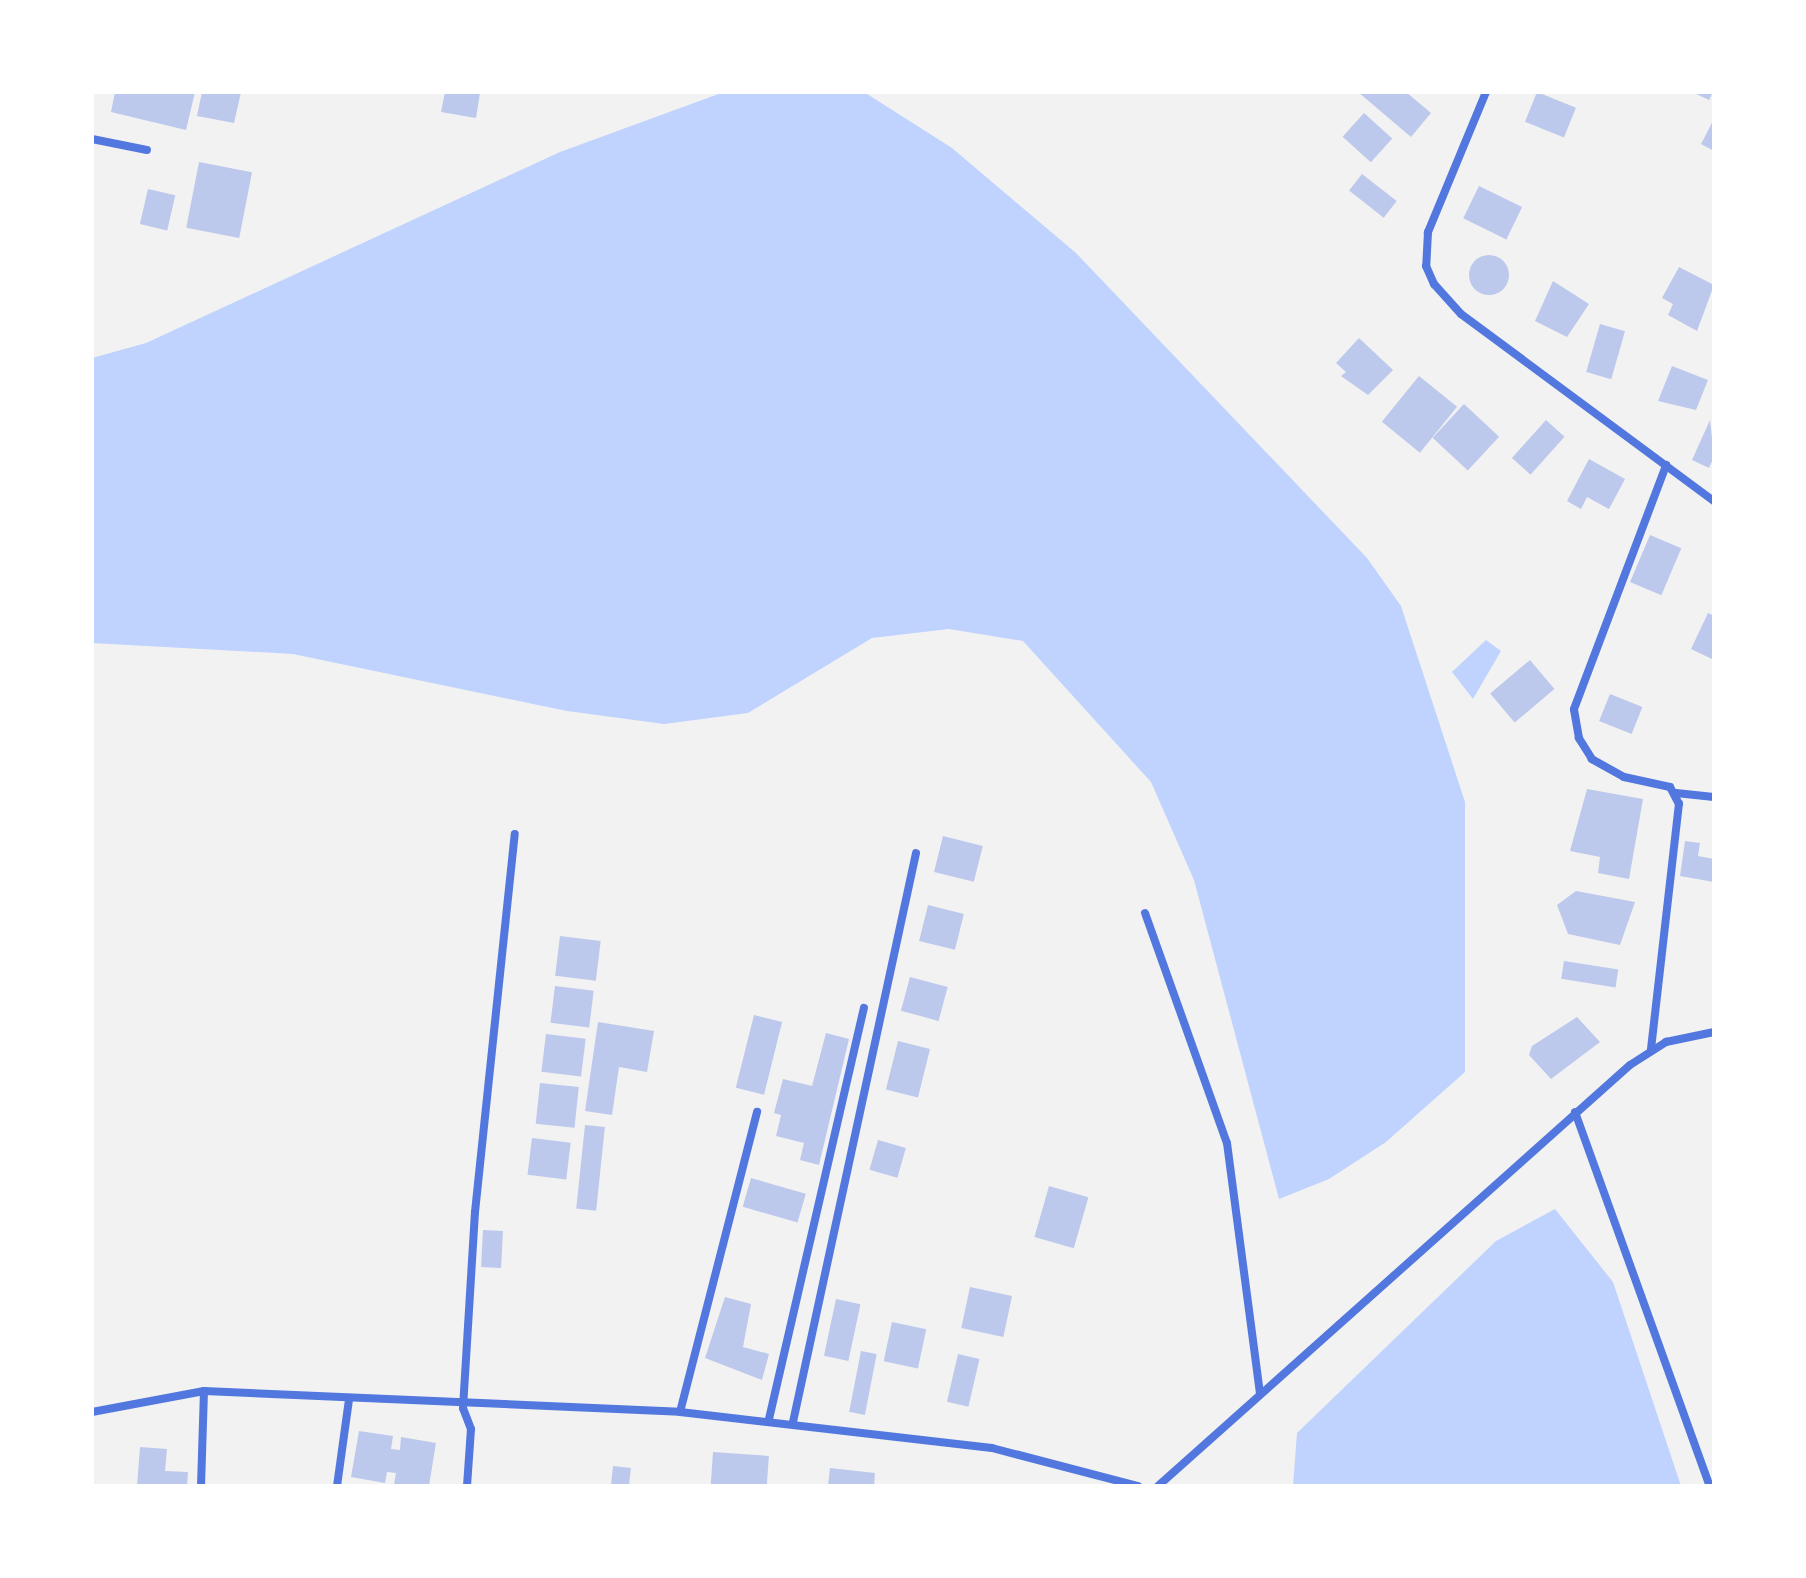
<!DOCTYPE html>
<style>
body{margin:0}
#map{position:relative;width:1806px;height:1578px;overflow:hidden;background:#f2f2f2;font-family:Karla,sans-serif}
div>[style]{position:absolute}
.water>*{inset:0;background:#bfd3fe}
.building>*{inset:0;background:#bdc9ec;transform-origin:0 0}
.round{border-radius:50%}
.minor>*{height:8px;margin:-4px;padding:0 4px;transform-origin:4px;border-radius:4px;background:#5277de}
span{translate:-50% -50%;white-space:nowrap;text-align:center;line-height:1.15;-webkit-text-stroke:6px #fff;paint-order:stroke}
.frame{position:absolute;inset:0;border:94px solid #fff;pointer-events:none}
</style>
<div id="map">
<div class="water">
<i style="clip-path:polygon(724px 92px,864px 92px,952px 148px,1076px 253px,1367px 558px,1401px 606px,1465px 802px,1465px 1072px,1386px 1142px,1329px 1179px,1279px 1199px,1194px 880px,1151px 782px,1023px 641px,949px 629px,872px 638px,748px 713px,664px 724px,567px 711px,293px 654px,92px 643px,92px 358px,146px 343px,560px 152px)"></i>
<i style="clip-path:polygon(1486px 640px,1501px 651px,1473px 699px,1452px 672px)"></i>
<i style="clip-path:polygon(1555px 1209px,1613px 1282px,1681px 1486px,1293px 1486px,1297px 1433px,1496px 1241px)"></i>
</div>
<div class="building">
<i style="clip-path:polygon(115px 92px,195px 92px,186px 130px,111px 112px)"></i>
<i style="clip-path:polygon(202px 92px,241px 92px,234px 123px,197px 116px)"></i>
<i style="clip-path:polygon(445px 92px,480px 93px,476px 118px,441px 112px)"></i>
<i style="clip-path:polygon(1358px 92px,1406px 92px,1431px 113px,1411px 137px)"></i>
<i style="left:1537px;top:92px;width:42px;height:32px;rotate:22deg"></i>
<i style="clip-path:polygon(1692px 92px,1713px 92px,1709px 100px)"></i>
<i style="left:1364px;top:113px;width:38px;height:32px;rotate:42deg"></i>
<i style="clip-path:polygon(1714px 119px,1714px 151px,1701px 144px)"></i>
<i style="left:199px;top:162px;width:54px;height:67px;rotate:11deg"></i>
<i style="left:1362px;top:174px;width:44px;height:21px;rotate:38deg"></i>
<i style="left:1479px;top:186px;width:48px;height:36px;rotate:26deg"></i>
<i style="left:148px;top:189px;width:28px;height:36px;rotate:13deg"></i>
<i class="round" style="left:1469px;top:255px;width:40px;height:40px"></i>
<i style="clip-path:polygon(1679px 267px,1714px 285px,1697px 331px,1668px 315px,1673px 304px,1662px 298px)"></i>
<i style="clip-path:polygon(1553px 281px,1589px 304px,1567px 337px,1535px 321px)"></i>
<i style="left:1600px;top:324px;width:26px;height:50px;rotate:16deg"></i>
<i style="clip-path:polygon(1359px 338px,1393px 370px,1368px 395px,1341px 376px,1346px 372px,1336px 363px)"></i>
<i style="clip-path:polygon(1672px 366px,1708px 380px,1696px 410px,1658px 401px)"></i>
<i style="left:1419px;top:376px;width:49px;height:59px;rotate:39deg"></i>
<i style="left:1464px;top:404px;width:48px;height:46px;rotate:43deg"></i>
<i style="left:1546px;top:420px;width:25px;height:51px;rotate:42deg"></i>
<i style="clip-path:polygon(1710px 420px,1714px 457px,1709px 468px,1692px 460px)"></i>
<i style="clip-path:polygon(1589px 459px,1625px 479px,1609px 509px,1587px 497px,1581px 509px,1567px 501px)"></i>
<i style="left:1650px;top:535px;width:34px;height:51px;rotate:23deg"></i>
<i style="clip-path:polygon(1708px 613px,1714px 616px,1714px 660px,1691px 649px)"></i>
<i style="left:1530px;top:660px;width:38px;height:52px;rotate:50deg"></i>
<i style="left:1610px;top:694px;width:35px;height:29px;rotate:22deg"></i>
<i style="clip-path:polygon(1587px 789px,1643px 799px,1629px 879px,1598px 873px,1600px 857px,1570px 851px)"></i>
<i style="left:943px;top:836px;width:41px;height:37px;rotate:14deg"></i>
<i style="clip-path:polygon(1685px 841px,1700px 843px,1698px 856px,1714px 859px,1714px 882px,1680px 876px)"></i>
<i style="clip-path:polygon(1576px 891px,1635px 902px,1620px 945px,1568px 934px,1557px 905px)"></i>
<i style="left:928px;top:905px;width:37px;height:37px;rotate:14deg"></i>
<i style="left:560px;top:936px;width:41px;height:40px;rotate:7deg"></i>
<i style="left:1564px;top:961px;width:55px;height:18px;rotate:9deg"></i>
<i style="left:910px;top:977px;width:39px;height:35px;rotate:15deg"></i>
<i style="left:555px;top:986px;width:39px;height:37px;rotate:7deg"></i>
<i style="left:754px;top:1015px;width:29px;height:75px;rotate:14deg"></i>
<i style="clip-path:polygon(1577px 1017px,1600px 1042px,1551px 1079px,1529px 1055px,1532px 1046px)"></i>
<i style="clip-path:polygon(598px 1022px,654px 1031px,647px 1072px,619px 1067px,612px 1115px,585px 1111px)"></i>
<i style="clip-path:polygon(826px 1033px,849px 1039px,819px 1165px,800px 1160px,804px 1143px,776px 1136px,781px 1115px,774px 1113px,783px 1079px,812px 1086px)"></i>
<i style="left:546px;top:1034px;width:40px;height:38px;rotate:7deg"></i>
<i style="left:898px;top:1041px;width:33px;height:50px;rotate:14deg"></i>
<i style="left:540px;top:1083px;width:39px;height:41px;rotate:6deg"></i>
<i style="left:585px;top:1125px;width:20px;height:84px;rotate:6deg"></i>
<i style="left:532px;top:1138px;width:39px;height:37px;rotate:7deg"></i>
<i style="left:878px;top:1140px;width:29px;height:31px;rotate:16deg"></i>
<i style="left:751px;top:1178px;width:57px;height:30px;rotate:16deg"></i>
<i style="left:1049px;top:1186px;width:41px;height:53px;rotate:16deg"></i>
<i style="left:483px;top:1230px;width:20px;height:37px;rotate:3deg"></i>
<i style="left:970px;top:1287px;width:43px;height:42px;rotate:12deg"></i>
<i style="clip-path:polygon(725px 1297px,751px 1304px,743px 1347px,769px 1354px,762px 1380px,705px 1358px)"></i>
<i style="left:836px;top:1299px;width:25px;height:58px;rotate:12deg"></i>
<i style="left:892px;top:1322px;width:35px;height:40px;rotate:12deg"></i>
<i style="left:861px;top:1351px;width:16px;height:62px;rotate:11deg"></i>
<i style="left:958px;top:1354px;width:22px;height:49px;rotate:13deg"></i>
<i style="clip-path:polygon(359px 1431px,393px 1436px,391px 1449px,400px 1450px,401px 1437px,436px 1443px,429px 1486px,394px 1484px,396px 1473px,387px 1472px,385px 1483px,351px 1477px)"></i>
<i style="clip-path:polygon(140px 1447px,167px 1449px,165px 1471px,188px 1472px,187px 1486px,137px 1486px)"></i>
<i style="left:713px;top:1452px;width:56px;height:34px;rotate:4deg"></i>
<i style="left:613px;top:1466px;width:18px;height:20px;rotate:6deg"></i>
<i style="clip-path:polygon(830px 1468px,875px 1473px,874px 1486px,828px 1486px)"></i>
</div>
<div class="minor">
<i style="left:1486px;top:92px;width:152px;rotate:112.5deg"></i>
<i style="left:1428px;top:232px;width:34px;rotate:93deg"></i>
<i style="left:1426px;top:266px;width:20px;rotate:66deg"></i>
<i style="left:1434px;top:284px;width:40px;rotate:48deg"></i>
<i style="left:1461px;top:314px;width:315px;rotate:36.5deg"></i>
<i style="left:92px;top:139px;width:56px;rotate:11.3deg"></i>
<i style="left:1676px;top:793px;width:38px;rotate:6deg"></i>
<i style="left:1145px;top:913px;width:244px;rotate:70.4deg"></i>
<i style="left:1227px;top:1143px;width:252px;rotate:82.5deg"></i>
<i style="left:1651px;top:1049px;width:247px;rotate:-83.5deg"></i>
<i style="left:1679px;top:804px;width:19px;rotate:-118deg"></i>
<i style="left:1670px;top:787px;width:47px;rotate:-167.7deg"></i>
<i style="left:1624px;top:777px;width:37px;rotate:-151deg"></i>
<i style="left:1592px;top:759px;width:25px;rotate:-122deg"></i>
<i style="left:1579px;top:738px;width:29px;rotate:-100deg"></i>
<i style="left:1574px;top:709px;width:261px;rotate:-69.3deg"></i>
<i style="left:1575px;top:1112px;width:398px;rotate:70.2deg"></i>
<i style="left:92px;top:1412px;width:114px;rotate:-10.6deg"></i>
<i style="left:204px;top:1391px;width:476px;rotate:2.5deg"></i>
<i style="left:680px;top:1412px;width:314px;rotate:6.6deg"></i>
<i style="left:992px;top:1448px;width:151px;rotate:14.6deg"></i>
<i style="left:680px;top:1412px;width:310px;rotate:-75.6deg"></i>
<i style="left:769px;top:1419px;width:422px;rotate:-77deg"></i>
<i style="left:793px;top:1422px;width:582px;rotate:-77.8deg"></i>
<i style="left:201px;top:1486px;width:95px;rotate:-88.2deg"></i>
<i style="left:337px;top:1486px;width:88px;rotate:-82.1deg"></i>
<i style="left:467px;top:1486px;width:57px;rotate:-86deg"></i>
<i style="left:471px;top:1429px;width:22px;rotate:-111deg"></i>
<i style="left:463px;top:1408px;width:196px;rotate:-86.5deg"></i>
<i style="left:475px;top:1212px;width:380px;rotate:-84deg"></i>
<i style="left:1158px;top:1486px;width:632px;rotate:-41.73deg"></i>
<i style="left:1630px;top:1065px;width:43px;rotate:-32.6deg"></i>
<i style="left:1666px;top:1042px;width:49px;rotate:-11.8deg"></i>
</div>
<div class="frame"></div>
</div>
